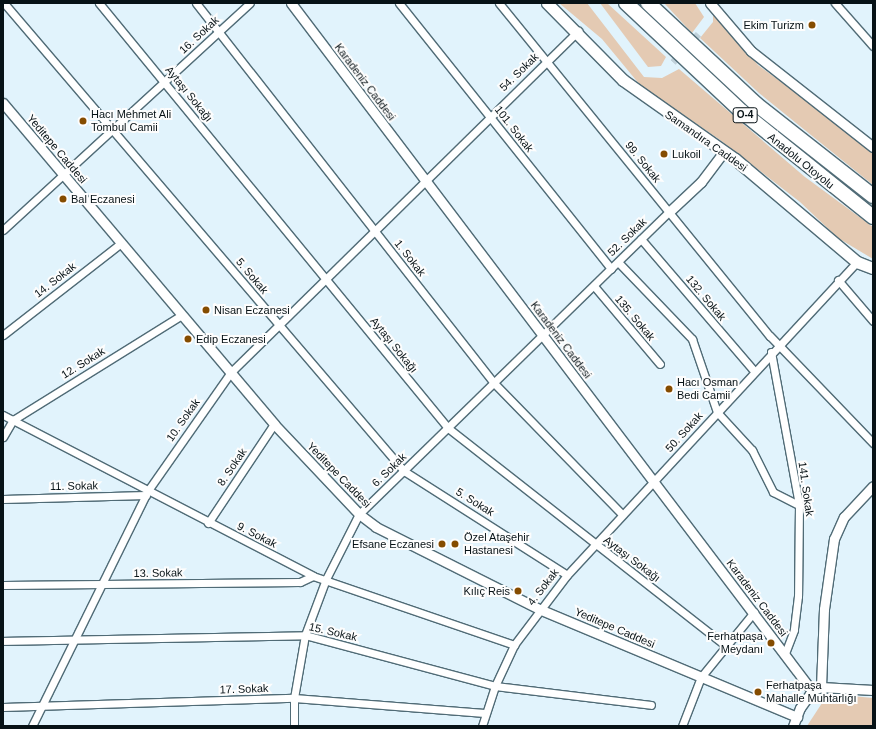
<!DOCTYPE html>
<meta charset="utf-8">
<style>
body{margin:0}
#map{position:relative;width:876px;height:729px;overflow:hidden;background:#e1f3fc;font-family:Helvetica,sans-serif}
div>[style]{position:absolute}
.green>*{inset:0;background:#e4cab3}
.minor-tunnel>*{height:7px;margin-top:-3.5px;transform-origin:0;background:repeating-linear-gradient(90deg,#c0d1da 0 7px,transparent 0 10.5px)}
.roads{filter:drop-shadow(1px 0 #506b76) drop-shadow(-1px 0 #506b76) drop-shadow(0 1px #506b76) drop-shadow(0 -1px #506b76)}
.minor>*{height:7px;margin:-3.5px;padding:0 3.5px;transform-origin:3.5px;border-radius:3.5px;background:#fff}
.tertiary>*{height:9px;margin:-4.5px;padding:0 4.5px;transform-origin:4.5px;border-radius:4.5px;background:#fff}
.secondary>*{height:11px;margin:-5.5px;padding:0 5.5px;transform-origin:5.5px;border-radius:5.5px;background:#fff}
.motorway>*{height:14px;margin:-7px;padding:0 7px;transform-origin:7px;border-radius:7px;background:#fff}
.dots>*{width:11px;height:11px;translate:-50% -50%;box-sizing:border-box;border:2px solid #fdfdfd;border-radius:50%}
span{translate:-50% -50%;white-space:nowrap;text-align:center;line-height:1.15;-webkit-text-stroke:4px #fdfdfd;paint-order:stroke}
.shield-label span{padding:1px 3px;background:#fdfdfd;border:1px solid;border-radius:3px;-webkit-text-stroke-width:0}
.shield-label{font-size:10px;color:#071216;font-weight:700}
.poi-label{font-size:11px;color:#071216}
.right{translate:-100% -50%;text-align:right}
.left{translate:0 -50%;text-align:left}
.street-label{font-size:11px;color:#071216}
.frame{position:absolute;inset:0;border:4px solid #071216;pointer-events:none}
</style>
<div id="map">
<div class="green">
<i style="clip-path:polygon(559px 3px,587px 3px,644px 77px,662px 78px,679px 69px,805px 177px,873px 227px,873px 259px,838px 238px,800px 202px,720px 140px,640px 85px,602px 39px)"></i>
<i style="clip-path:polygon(600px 3px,607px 3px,666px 57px,661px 66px,648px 67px)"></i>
<i style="clip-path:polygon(664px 3px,695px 3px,704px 17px,692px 33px)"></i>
<i style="clip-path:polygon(713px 11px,758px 65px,873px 149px,873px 185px,759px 93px,700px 38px,713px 22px)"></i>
<i style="clip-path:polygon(852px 696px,873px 698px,873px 726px,807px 726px,824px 700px)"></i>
</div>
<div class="minor-tunnel">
<i style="left:673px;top:62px;width:38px;rotate:-48deg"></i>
</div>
<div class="roads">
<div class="minor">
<i style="left:4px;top:3px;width:616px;rotate:49.48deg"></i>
<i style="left:404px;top:471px;width:193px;rotate:32.5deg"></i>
<i style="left:99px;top:3px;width:550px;rotate:50.61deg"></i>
<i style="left:448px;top:428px;width:353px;rotate:38.1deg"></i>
<i style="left:196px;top:3px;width:483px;rotate:51.9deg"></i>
<i style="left:494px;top:383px;width:183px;rotate:45.7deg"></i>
<i style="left:399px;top:3px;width:340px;rotate:51.4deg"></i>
<i style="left:499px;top:3px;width:429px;rotate:50.9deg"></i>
<i style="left:770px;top:336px;width:149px;rotate:46.1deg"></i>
<i style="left:835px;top:3px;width:57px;rotate:48.5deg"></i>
<i style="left:3px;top:230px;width:335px;rotate:-42.6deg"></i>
<i style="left:641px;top:239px;width:174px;rotate:49.4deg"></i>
<i style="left:618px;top:262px;width:107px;rotate:46.1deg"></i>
<i style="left:692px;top:339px;width:77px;rotate:71.1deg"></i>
<i style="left:717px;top:412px;width:52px;rotate:47.4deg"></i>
<i style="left:752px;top:450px;width:47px;rotate:63.4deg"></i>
<i style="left:773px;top:492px;width:29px;rotate:27deg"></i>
<i style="left:838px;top:280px;width:54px;rotate:49.5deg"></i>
<i style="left:594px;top:286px;width:102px;rotate:49.8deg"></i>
<i style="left:3px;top:335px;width:150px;rotate:-37.9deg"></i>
<i style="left:771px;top:352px;width:156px;rotate:79.6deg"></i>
<i style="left:799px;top:505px;width:91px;rotate:90.6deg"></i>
<i style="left:798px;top:596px;width:34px;rotate:97deg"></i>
<i style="left:794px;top:630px;width:26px;rotate:111deg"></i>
<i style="left:3px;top:415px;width:349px;rotate:27.4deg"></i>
<i style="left:313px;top:576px;width:213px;rotate:18.9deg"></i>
<i style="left:3px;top:437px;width:20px;rotate:-60deg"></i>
<i style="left:13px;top:420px;width:199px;rotate:-31.9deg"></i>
<i style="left:3px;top:499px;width:143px;rotate:-1.6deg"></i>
<i style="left:208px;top:523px;width:119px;rotate:-56.3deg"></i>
<i style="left:3px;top:585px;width:297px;rotate:-0.6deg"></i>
<i style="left:300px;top:582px;width:14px;rotate:-25deg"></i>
<i style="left:3px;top:641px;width:302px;rotate:-1.1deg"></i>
<i style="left:305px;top:635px;width:197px;rotate:15deg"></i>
<i style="left:495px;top:686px;width:157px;rotate:6.9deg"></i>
<i style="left:3px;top:707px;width:291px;rotate:-1.8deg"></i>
<i style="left:294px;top:698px;width:191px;rotate:4.5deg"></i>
<i style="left:32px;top:726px;width:261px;rotate:-63.8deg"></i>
<i style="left:147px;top:492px;width:146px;rotate:-55deg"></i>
<i style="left:231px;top:372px;width:487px;rotate:-44.5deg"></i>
<i style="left:294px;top:726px;width:28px;rotate:-90deg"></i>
<i style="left:294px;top:698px;width:64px;rotate:-80.1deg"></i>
<i style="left:305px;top:635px;width:60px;rotate:-69.4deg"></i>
<i style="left:326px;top:579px;width:73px;rotate:-63.1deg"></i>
<i style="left:359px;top:514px;width:433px;rotate:-44.3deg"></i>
<i style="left:482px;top:726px;width:42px;rotate:-72deg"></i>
<i style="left:495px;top:686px;width:45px;rotate:-65.1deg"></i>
<i style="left:514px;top:645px;width:88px;rotate:-52.9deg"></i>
<i style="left:567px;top:575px;width:427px;rotate:-47.2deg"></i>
<i style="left:682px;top:726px;width:53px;rotate:-68.8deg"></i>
<i style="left:701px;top:677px;width:84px;rotate:-50.8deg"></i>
</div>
<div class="tertiary">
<i style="left:291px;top:3px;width:863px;rotate:52.86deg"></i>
<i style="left:710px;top:3px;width:63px;rotate:49.5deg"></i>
<i style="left:751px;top:51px;width:155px;rotate:38.2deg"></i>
<i style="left:3px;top:103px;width:420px;rotate:49.8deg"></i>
<i style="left:274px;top:424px;width:124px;rotate:46.6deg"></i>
<i style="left:359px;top:514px;width:21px;rotate:37deg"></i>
<i style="left:376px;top:527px;width:182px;rotate:26.7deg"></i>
<i style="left:539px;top:609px;width:280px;rotate:22.7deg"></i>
<i style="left:669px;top:212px;width:44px;rotate:-43.2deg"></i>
<i style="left:701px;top:182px;width:38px;rotate:-53deg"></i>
<i style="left:821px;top:687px;width:78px;rotate:-87.8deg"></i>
<i style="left:824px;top:609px;width:71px;rotate:-81.9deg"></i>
<i style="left:834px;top:539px;width:24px;rotate:-66deg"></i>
<i style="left:844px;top:517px;width:42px;rotate:-46.9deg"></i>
<i style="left:793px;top:726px;width:19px;rotate:-69deg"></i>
<i style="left:800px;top:708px;width:21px;rotate:-55deg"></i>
<i style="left:812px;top:691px;width:10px;rotate:-24deg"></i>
<i style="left:821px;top:687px;width:52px;rotate:3.3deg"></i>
</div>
<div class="secondary">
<i style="left:547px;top:3px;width:108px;rotate:45.4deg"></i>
<i style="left:623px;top:80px;width:137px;rotate:35.2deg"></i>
<i style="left:735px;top:159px;width:160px;rotate:40.2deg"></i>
<i style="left:857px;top:262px;width:17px;rotate:21deg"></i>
</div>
<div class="motorway">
<i style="left:626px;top:3px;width:158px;rotate:43.2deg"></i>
<i style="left:741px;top:111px;width:169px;rotate:38.8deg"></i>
<i style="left:648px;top:3px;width:148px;rotate:43.1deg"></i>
<i style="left:756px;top:104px;width:149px;rotate:38.2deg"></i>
</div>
</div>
<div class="dots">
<i style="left:812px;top:25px;background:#854c00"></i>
<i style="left:83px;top:121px;background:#854c00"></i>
<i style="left:664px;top:154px;background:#854c00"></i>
<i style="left:63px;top:199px;background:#854c00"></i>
<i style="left:206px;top:310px;background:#854c00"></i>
<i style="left:188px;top:339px;background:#854c00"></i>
<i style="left:669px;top:389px;background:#854c00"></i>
<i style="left:442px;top:544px;background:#854c00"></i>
<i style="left:455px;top:544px;background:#854c00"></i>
<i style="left:518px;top:591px;background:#854c00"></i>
<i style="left:771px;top:643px;background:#854c00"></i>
<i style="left:758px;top:692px;background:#854c00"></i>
</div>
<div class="shield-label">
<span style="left:745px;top:115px">O-4</span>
</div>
<div class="poi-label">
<span class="right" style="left:804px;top:25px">Ekim Turizm</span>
<span class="left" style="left:91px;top:121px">Hacı Mehmet Ali<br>Tombul Camii</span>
<span class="left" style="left:672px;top:154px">Lukoil</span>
<span class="left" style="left:71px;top:199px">Bal Eczanesi</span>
<span class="left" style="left:214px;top:310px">Nisan Eczanesi</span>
<span class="left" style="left:196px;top:339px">Edip Eczanesi</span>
<span class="left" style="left:677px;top:389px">Hacı Osman<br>Bedi Camii</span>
<span class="left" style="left:464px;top:544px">Özel Ataşehir<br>Hastanesi</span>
<span class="right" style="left:434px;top:544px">Efsane Eczanesi</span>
<span class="right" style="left:510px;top:591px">Kılıç Reis</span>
<span class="right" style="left:763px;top:643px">Ferhatpaşa<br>Meydanı</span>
<span class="left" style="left:766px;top:692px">Ferhatpaşa<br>Mahalle Muhtarlığı</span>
</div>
<div class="street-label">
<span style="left:199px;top:35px;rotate:-43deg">16. Sokak</span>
<span style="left:519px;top:72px;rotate:-44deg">54. Sokak</span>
<span style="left:365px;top:82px;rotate:53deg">Karadeniz Caddesi</span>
<span style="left:189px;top:94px;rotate:51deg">Aytaşı Sokağı</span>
<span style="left:514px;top:129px;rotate:52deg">101. Sokak</span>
<span style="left:706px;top:141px;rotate:35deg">Samandıra Caddesi</span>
<span style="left:57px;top:149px;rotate:50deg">Yeditepe Caddesi</span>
<span style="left:801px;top:161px;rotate:39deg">Anadolu Otoyolu</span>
<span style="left:643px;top:162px;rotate:51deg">99. Sokak</span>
<span style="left:627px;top:237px;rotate:-44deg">52. Sokak</span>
<span style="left:410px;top:258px;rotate:52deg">1. Sokak</span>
<span style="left:252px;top:276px;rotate:50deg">5. Sokak</span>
<span style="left:55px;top:280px;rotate:-38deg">14. Sokak</span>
<span style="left:706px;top:298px;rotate:50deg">132. Sokak</span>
<span style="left:635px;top:318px;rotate:50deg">135. Sokak</span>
<span style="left:561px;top:340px;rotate:53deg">Karadeniz Caddesi</span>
<span style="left:394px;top:345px;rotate:51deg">Aytaşı Sokağı</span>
<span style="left:83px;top:363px;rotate:-32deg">12. Sokak</span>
<span style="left:183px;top:420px;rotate:-55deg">10. Sokak</span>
<span style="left:684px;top:432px;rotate:-48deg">50. Sokak</span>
<span style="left:232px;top:467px;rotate:-56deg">8. Sokak</span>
<span style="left:389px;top:470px;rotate:-44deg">6. Sokak</span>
<span style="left:339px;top:475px;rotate:46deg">Yeditepe Caddesi</span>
<span style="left:74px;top:486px;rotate:-1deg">11. Sokak</span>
<span style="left:806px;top:489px;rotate:82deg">141. Sokak</span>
<span style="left:475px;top:502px;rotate:32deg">5. Sokak</span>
<span style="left:257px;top:535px;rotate:27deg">9. Sokak</span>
<span style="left:632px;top:559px;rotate:37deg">Aytaşı Sokağı</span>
<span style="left:158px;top:573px;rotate:-1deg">13. Sokak</span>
<span style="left:543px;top:587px;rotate:-52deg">4. Sokak</span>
<span style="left:757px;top:598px;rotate:53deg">Karadeniz Caddesi</span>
<span style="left:615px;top:628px;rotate:23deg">Yeditepe Caddesi</span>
<span style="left:333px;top:632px;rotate:13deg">15. Sokak</span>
<span style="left:244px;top:689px;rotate:-2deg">17. Sokak</span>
</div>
<div class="frame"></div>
</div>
